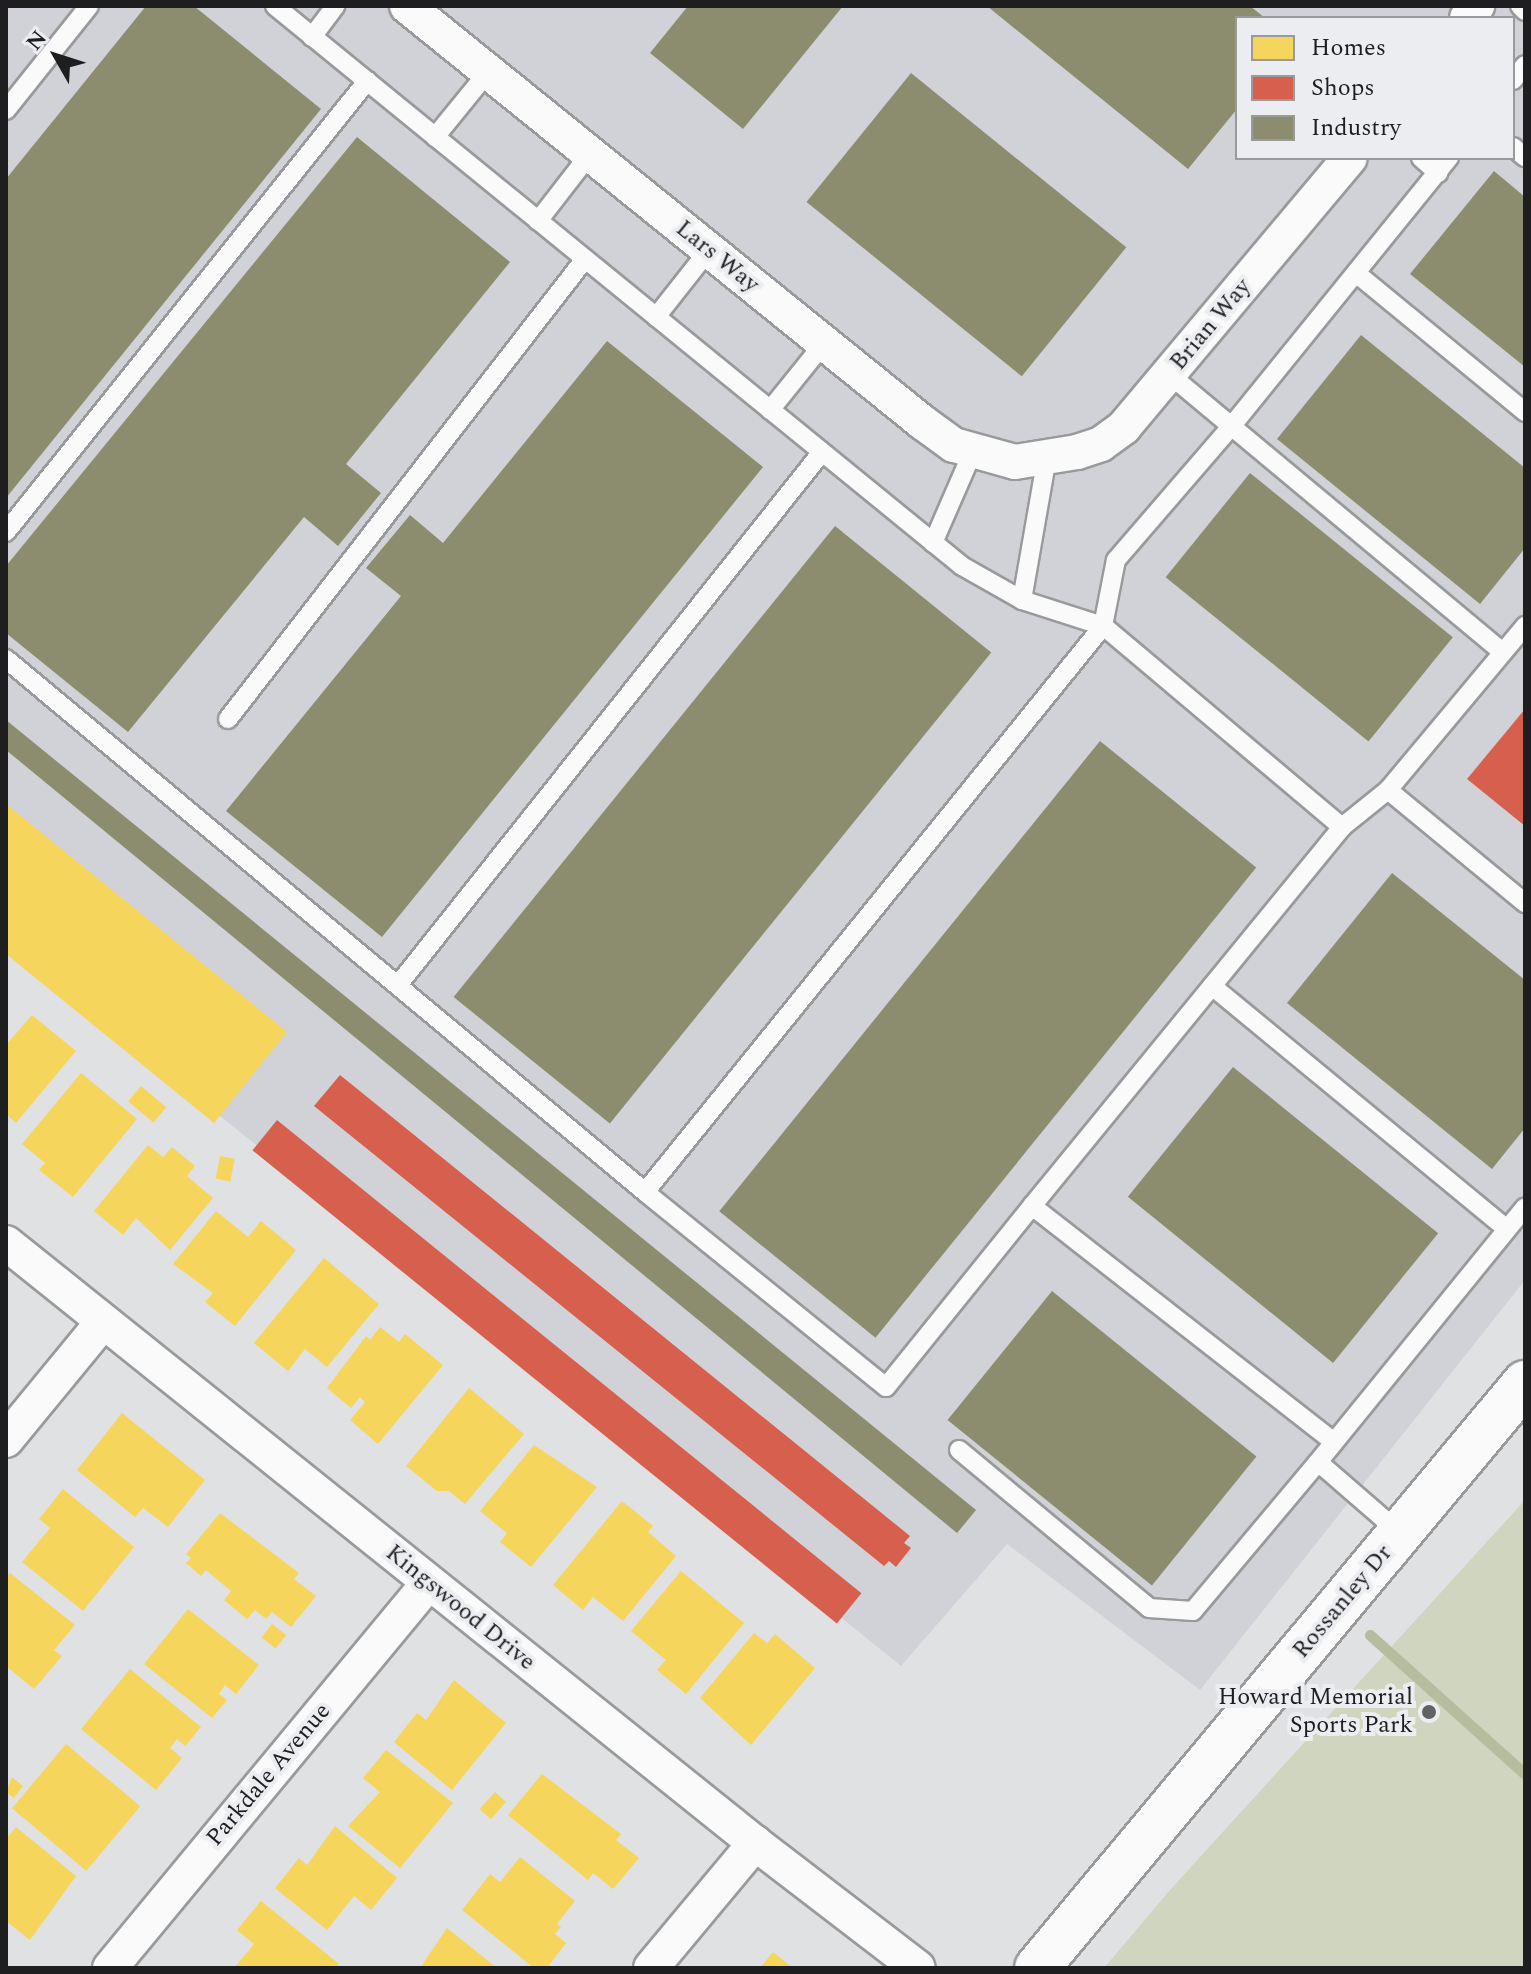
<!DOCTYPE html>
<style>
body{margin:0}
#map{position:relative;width:1531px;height:1974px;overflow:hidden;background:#e0e1e3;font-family:Spectral,serif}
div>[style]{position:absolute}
.built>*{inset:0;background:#d1d2d8}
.green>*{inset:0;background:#cfd5bf}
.homes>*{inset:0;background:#f6d55c;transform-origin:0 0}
.shops>*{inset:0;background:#d6604d;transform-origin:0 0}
.industry>*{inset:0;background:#8c8c6e;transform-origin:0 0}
.stream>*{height:11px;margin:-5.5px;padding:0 5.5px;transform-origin:5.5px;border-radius:5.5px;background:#b5bd9e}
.roads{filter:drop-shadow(2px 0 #989a9b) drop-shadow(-2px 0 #989a9b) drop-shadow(0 2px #989a9b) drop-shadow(0 -2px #989a9b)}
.service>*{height:18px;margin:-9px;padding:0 9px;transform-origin:9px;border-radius:9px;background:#fafafb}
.minor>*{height:34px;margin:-17px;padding:0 17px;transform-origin:17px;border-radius:17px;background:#fafafb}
.primary>*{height:44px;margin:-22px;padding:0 22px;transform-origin:22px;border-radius:22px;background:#fafafb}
.dots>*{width:22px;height:22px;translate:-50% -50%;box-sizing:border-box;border:4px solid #ecedf1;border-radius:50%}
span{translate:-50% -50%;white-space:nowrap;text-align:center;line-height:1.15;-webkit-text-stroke:8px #ecedf1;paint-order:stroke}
.street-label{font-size:24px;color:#1e1e20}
.poi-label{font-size:24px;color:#1e1e20}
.right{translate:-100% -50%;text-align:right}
.frame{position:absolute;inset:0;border:8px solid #1e1e20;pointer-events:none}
.legend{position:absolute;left:1235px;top:16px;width:280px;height:144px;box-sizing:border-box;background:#ecedf1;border:2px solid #9a9a9d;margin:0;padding:10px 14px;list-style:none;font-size:24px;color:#1e1e20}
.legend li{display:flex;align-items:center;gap:16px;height:40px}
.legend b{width:40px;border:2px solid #9a9a9d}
.north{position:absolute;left:16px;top:16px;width:80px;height:80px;-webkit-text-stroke:6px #ecedf1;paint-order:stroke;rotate:309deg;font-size:22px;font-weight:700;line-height:32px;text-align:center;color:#1e1e20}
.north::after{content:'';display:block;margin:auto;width:28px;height:36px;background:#1e1e20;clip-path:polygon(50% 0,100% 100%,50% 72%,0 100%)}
</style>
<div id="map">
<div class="built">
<i style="clip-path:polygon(evenodd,6px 6px,1525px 6px,1525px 1280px,1200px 1690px,1007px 1544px,901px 1666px,6px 943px,6px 6px,1237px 18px,1513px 18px,1513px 158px,1237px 158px,1237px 18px)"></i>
</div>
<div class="green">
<i style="clip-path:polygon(1525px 1500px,1525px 1968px,1104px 1968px,1170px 1890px)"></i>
</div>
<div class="homes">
<i style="clip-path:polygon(6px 804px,287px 1032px,214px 1123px,6px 954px)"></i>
<i style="clip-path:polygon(32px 1015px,76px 1051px,16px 1123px,6px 1114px,6px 1045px)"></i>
<i style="clip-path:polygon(81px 1073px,137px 1119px,73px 1197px,39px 1170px,45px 1163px,22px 1144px)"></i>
<i style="left:141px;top:1086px;width:33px;height:20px;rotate:40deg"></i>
<i style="clip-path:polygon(148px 1145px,163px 1157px,172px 1147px,195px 1166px,187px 1176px,213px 1198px,170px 1250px,136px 1218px,123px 1235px,94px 1211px)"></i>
<i style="left:220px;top:1156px;width:15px;height:23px;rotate:11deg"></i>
<i style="clip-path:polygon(216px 1211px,248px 1237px,261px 1221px,296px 1250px,235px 1326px,205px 1302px,213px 1293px,173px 1264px)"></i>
<i style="clip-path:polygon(324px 1258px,379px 1304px,327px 1367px,305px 1349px,288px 1371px,254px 1343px)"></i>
<i style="clip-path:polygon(380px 1327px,399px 1342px,405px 1334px,443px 1365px,378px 1444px,350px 1420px,365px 1402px,360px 1397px,351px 1408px,327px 1388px,366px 1336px,370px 1340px)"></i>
<i style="clip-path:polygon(469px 1388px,524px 1434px,465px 1504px,449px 1491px,437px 1491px,406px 1466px)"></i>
<i style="clip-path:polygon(122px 1413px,205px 1480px,168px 1527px,143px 1508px,135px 1517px,77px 1470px)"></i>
<i style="clip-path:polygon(534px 1445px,597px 1487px,531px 1567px,500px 1542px,507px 1533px,480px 1511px)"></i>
<i style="clip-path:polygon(63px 1489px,134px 1547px,83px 1611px,22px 1562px,50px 1528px,39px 1519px)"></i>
<i style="clip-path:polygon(622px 1501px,653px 1526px,648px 1532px,676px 1556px,623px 1621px,593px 1597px,583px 1610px,553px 1585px)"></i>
<i style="clip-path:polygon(220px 1513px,299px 1573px,294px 1579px,316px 1596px,291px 1627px,272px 1612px,266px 1619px,255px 1610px,247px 1619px,224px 1600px,231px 1591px,226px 1587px,206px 1570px,201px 1576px,186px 1563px,191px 1558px,186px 1554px)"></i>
<i style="clip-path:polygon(681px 1571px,744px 1623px,686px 1694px,657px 1670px,666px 1660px,631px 1631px)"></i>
<i style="clip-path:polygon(10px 1573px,75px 1625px,54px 1650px,62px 1656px,34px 1689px,6px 1666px,6px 1578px)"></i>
<i style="clip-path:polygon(188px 1609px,259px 1665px,236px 1694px,225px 1685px,219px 1694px,227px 1700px,212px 1718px,144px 1664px)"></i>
<i style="left:272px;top:1624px;width:18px;height:17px;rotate:38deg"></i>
<i style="clip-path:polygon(754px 1633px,767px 1643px,775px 1634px,815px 1668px,751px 1745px,700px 1698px)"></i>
<i style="clip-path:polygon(130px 1669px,201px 1727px,185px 1746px,177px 1739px,170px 1748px,182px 1758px,156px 1790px,81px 1729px)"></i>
<i style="clip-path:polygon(454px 1680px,506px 1723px,452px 1790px,394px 1742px,417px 1713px,426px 1720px)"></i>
<i style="left:66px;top:1744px;width:97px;height:84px;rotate:40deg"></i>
<i style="clip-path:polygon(386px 1750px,453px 1803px,400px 1868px,348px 1826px,380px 1792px,363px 1778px)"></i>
<i style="clip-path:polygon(542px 1774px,621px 1834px,616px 1840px,639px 1858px,613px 1889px,593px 1873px,588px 1880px,508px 1815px)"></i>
<i style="clip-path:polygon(12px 1777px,23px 1786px,14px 1798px,6px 1792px)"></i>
<i style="left:495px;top:1792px;width:15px;height:23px;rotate:42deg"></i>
<i style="clip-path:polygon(335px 1826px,397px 1878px,371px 1910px,354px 1896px,327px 1930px,275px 1888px,299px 1858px,307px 1865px)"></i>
<i style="clip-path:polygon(16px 1827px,76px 1876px,30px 1940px,6px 1921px,6px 1839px)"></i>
<i style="clip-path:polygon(520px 1857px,575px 1901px,557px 1924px,561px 1927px,555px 1934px,566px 1943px,547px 1968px,534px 1968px,462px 1910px,490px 1874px,500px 1882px)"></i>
<i style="clip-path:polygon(261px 1901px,339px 1964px,336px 1968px,234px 1968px,254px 1944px,237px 1930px)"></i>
<i style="clip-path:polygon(447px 1928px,497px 1968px,420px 1968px)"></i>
<i style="clip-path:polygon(773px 1952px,793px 1968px,760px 1968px)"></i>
</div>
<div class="shops">
<i style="clip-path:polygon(1525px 709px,1525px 826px,1467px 779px)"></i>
<i style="clip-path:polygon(340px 1075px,910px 1536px,904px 1543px,911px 1548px,896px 1567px,889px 1561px,884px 1566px,314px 1106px)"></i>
<i style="left:277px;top:1120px;width:752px;height:39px;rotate:39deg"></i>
</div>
<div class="industry">
<i style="clip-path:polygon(146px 6px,194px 6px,321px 109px,6px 498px,6px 179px)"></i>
<i style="clip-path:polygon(688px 6px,843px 6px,743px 129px,650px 53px)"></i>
<i style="clip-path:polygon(987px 6px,1250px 6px,1265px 18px,1237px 18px,1237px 109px,1188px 169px)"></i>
<i style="left:911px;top:73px;width:277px;height:166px;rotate:39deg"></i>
<i style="clip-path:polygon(357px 137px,510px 262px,346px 464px,381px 493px,338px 546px,304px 517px,128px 732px,6px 633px,6px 566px)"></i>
<i style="clip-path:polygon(1494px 171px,1525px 197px,1525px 367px,1410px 274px)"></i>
<i style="clip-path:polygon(1361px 335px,1525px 468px,1525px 548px,1480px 604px,1277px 439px)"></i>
<i style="clip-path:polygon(607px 341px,763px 467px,382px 937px,226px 811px,401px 596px,366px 568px,410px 515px,443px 543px)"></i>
<i style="left:1250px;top:473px;width:261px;height:134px;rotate:39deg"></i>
<i style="left:835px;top:526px;width:201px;height:606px;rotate:39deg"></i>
<i style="clip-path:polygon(6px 720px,976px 1510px,957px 1533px,6px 750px)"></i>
<i style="left:1100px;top:741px;width:201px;height:605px;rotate:39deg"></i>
<i style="clip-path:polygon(1392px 873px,1525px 980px,1525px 1128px,1492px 1169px,1287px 1003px)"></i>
<i style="left:1233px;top:1067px;width:264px;height:167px;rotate:39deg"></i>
<i style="left:1052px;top:1291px;width:263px;height:166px;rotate:39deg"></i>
</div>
<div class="stream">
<i style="left:1370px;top:1635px;width:208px;rotate:41.9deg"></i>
</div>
<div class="roads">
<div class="service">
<i style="left:275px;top:6px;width:886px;rotate:39.18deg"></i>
<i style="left:962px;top:566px;width:69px;rotate:29.5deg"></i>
<i style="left:1022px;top:600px;width:85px;rotate:17.8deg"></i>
<i style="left:1103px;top:626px;width:67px;rotate:-78.9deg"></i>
<i style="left:1116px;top:560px;width:174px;rotate:-49.2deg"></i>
<i style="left:1230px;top:428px;width:348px;rotate:-51deg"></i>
<i style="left:1520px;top:6px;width:7px;rotate:45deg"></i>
<i style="left:312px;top:37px;width:39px;rotate:-53deg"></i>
<i style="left:1513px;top:80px;width:19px;rotate:-51deg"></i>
<i style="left:6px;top:110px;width:133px;rotate:-51.4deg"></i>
<i style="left:435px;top:137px;width:84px;rotate:-50.8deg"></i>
<i style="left:1513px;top:147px;width:16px;rotate:40deg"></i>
<i style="left:1421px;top:158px;width:23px;rotate:41deg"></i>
<i style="left:538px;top:221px;width:85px;rotate:-52.2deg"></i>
<i style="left:1356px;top:273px;width:219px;rotate:39.4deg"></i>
<i style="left:656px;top:317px;width:85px;rotate:-51.7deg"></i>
<i style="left:1170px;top:375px;width:433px;rotate:39.8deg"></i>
<i style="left:770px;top:410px;width:86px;rotate:-51.1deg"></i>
<i style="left:6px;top:532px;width:578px;rotate:-51.32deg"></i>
<i style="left:933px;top:543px;width:100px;rotate:-66.5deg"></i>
<i style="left:1022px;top:600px;width:145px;rotate:-80.1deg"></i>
<i style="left:6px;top:659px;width:832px;rotate:39.83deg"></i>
<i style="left:228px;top:719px;width:582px;rotate:-52.19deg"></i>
<i style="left:1388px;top:790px;width:178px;rotate:39.5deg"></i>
<i style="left:1342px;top:827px;width:59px;rotate:-38.8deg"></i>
<i style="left:1388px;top:790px;width:214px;rotate:-50.1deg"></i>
<i style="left:398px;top:985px;width:681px;rotate:-51.5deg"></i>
<i style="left:1212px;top:986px;width:382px;rotate:39.5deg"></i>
<i style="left:1032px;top:1206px;width:490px;rotate:-50.7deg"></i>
<i style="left:1342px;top:827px;width:312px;rotate:-139.9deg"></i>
<i style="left:1103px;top:626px;width:728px;rotate:128.98deg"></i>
<i style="left:645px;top:1192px;width:310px;rotate:39deg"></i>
<i style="left:886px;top:1387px;width:233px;rotate:-51.1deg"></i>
<i style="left:1032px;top:1206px;width:383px;rotate:38deg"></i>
<i style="left:959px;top:1450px;width:247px;rotate:39.7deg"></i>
<i style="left:1149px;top:1608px;width:44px;rotate:3.9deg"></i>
<i style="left:1193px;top:1611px;width:194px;rotate:-50deg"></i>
<i style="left:1400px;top:1533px;width:108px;rotate:-139.1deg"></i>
<i style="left:1318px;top:1462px;width:328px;rotate:-50.9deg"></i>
</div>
<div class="minor">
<i style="left:407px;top:6px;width:662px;rotate:38.93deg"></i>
<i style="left:922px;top:422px;width:39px;rotate:36deg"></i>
<i style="left:954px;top:445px;width:63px;rotate:15.6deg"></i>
<i style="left:1015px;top:462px;width:63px;rotate:-9.2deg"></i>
<i style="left:1077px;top:452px;width:25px;rotate:-18deg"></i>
<i style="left:1101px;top:444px;width:29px;rotate:-36deg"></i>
<i style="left:1124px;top:427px;width:351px;rotate:-50deg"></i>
<i style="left:1467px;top:18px;width:16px;rotate:-50deg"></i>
<i style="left:6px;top:1243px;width:960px;rotate:38.7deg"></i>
<i style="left:755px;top:1843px;width:205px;rotate:37.5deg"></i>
<i style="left:6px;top:1440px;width:153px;rotate:-50.6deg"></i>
<i style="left:110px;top:1968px;width:499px;rotate:-50.4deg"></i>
<i style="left:651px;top:1968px;width:163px;rotate:-50.2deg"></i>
</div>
<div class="primary">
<i style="left:1037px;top:1968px;width:762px;rotate:-50.17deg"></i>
</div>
</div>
<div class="dots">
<i style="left:1429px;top:1712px;background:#626264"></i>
</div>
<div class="street-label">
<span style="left:717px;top:257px;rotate:39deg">Lars Way</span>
<span style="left:1211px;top:325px;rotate:-50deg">Brian Way</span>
<span style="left:1343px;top:1602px;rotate:-50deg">Rossanley Dr</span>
<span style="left:460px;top:1608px;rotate:39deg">Kingswood Drive</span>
<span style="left:269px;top:1775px;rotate:-50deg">Parkdale Avenue</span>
</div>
<div class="poi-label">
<span class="right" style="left:1413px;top:1712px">Howard Memorial<br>Sports Park</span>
</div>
<div class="frame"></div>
<ul class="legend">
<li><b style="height:22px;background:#f6d55c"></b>Homes</li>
<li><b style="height:22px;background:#d6604d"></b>Shops</li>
<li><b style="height:22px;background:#8c8c6e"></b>Industry</li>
</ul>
<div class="north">N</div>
</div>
